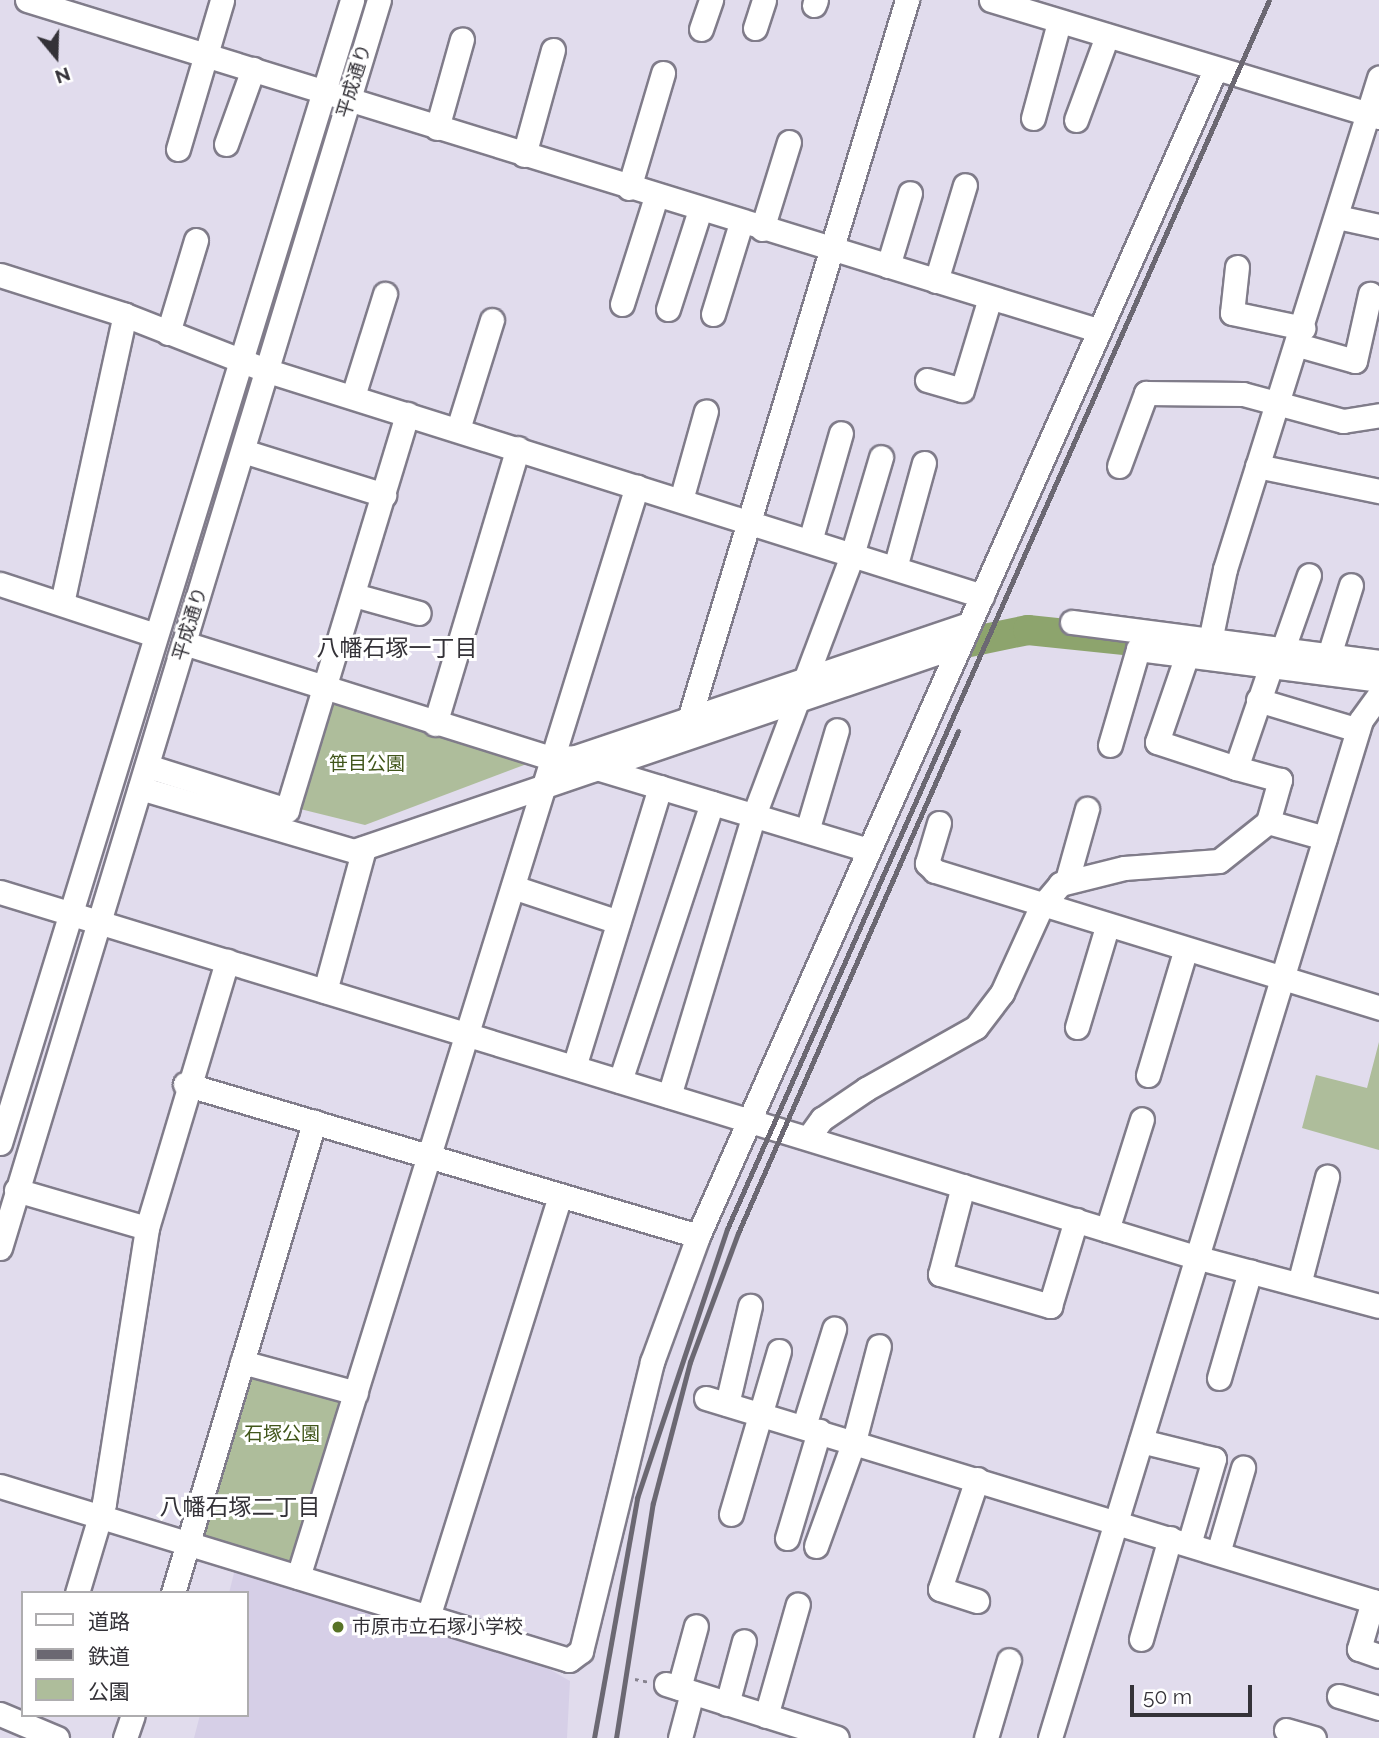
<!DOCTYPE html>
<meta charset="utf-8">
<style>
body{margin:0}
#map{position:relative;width:1379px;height:1738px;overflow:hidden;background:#e1dced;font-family:Raleway,"Noto Sans JP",sans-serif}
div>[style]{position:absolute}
.built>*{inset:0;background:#d6cfe7}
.green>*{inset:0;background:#aebd9b;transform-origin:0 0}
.river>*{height:30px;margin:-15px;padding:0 15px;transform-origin:15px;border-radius:15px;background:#8da46d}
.path>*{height:2.5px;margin-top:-1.25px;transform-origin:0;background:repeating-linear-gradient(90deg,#87838f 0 3.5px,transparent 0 8.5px)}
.roads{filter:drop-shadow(2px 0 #807c8a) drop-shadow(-2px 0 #807c8a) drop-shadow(0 2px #807c8a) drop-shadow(0 -2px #807c8a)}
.minor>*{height:23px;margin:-11.5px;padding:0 11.5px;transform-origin:11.5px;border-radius:11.5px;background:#fff}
.rail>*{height:5px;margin:-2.5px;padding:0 2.5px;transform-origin:2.5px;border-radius:2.5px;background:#6b6872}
.dots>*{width:19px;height:19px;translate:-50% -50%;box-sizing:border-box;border:4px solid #fff;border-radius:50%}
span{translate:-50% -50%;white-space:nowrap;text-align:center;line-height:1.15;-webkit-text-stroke:6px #fff;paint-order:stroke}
.street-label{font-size:19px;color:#343238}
.park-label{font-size:19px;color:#41561b}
.poi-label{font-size:19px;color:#343238}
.left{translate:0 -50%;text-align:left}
.quarter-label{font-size:23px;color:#343238}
.legend{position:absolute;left:21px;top:1591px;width:228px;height:126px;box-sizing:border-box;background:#fff;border:2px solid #aeadaf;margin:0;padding:9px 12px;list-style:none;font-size:21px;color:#343238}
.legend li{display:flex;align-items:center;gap:14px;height:35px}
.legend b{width:35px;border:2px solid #aeadaf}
.north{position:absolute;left:21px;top:21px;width:70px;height:70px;-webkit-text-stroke:5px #fff;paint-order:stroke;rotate:161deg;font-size:19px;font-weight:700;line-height:28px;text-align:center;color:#343238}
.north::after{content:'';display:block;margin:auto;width:24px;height:32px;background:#343238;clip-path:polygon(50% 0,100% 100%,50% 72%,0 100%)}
.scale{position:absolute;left:1130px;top:1685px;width:122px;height:32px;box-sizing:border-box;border:4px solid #343238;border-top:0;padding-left:9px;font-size:21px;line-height:24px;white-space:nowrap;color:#343238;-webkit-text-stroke:5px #fff;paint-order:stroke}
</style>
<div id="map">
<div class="built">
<i style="clip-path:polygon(236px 1565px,537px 1662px,570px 1681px,567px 1738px,194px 1738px,200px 1715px,247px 1715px,247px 1593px,229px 1593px)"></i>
</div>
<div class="green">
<i style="clip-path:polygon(330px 693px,540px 759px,365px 825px,292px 807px)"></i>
<i style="clip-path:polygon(1379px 1042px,1379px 1150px,1302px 1128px,1316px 1075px,1367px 1088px)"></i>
<i style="left:245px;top:1367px;width:109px;height:181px;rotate:15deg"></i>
</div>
<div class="river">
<i style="left:936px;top:649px;width:94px;rotate:-11.7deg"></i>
<i style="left:1028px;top:630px;width:143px;rotate:6deg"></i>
</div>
<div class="path">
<i style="left:635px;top:1679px;width:14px;rotate:12deg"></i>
</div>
<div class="roads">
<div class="minor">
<i style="left:27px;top:0;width:1120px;rotate:17.14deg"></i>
<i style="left:991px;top:0;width:405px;rotate:16.8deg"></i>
<i style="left:814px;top:5px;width:5px;rotate:-68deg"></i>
<i style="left:755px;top:28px;width:29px;rotate:-72deg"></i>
<i style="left:701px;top:29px;width:31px;rotate:-71deg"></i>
<i style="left:1033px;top:118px;width:99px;rotate:-74.8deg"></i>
<i style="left:1076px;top:120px;width:90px;rotate:-69.7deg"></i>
<i style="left:437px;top:128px;width:92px;rotate:-74.3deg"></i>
<i style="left:226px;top:144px;width:80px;rotate:-70.2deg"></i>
<i style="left:178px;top:149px;width:155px;rotate:-73.5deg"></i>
<i style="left:524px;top:155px;width:109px;rotate:-74.6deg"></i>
<i style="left:629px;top:188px;width:120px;rotate:-73.5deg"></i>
<i style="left:1337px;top:217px;width:43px;rotate:12.1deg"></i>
<i style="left:762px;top:229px;width:91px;rotate:-72.8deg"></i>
<i style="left:888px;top:266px;width:76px;rotate:-73.2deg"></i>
<i style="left:1237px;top:267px;width:46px;rotate:96.2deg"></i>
<i style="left:1232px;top:313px;width:73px;rotate:11.9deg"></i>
<i style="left:0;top:275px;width:131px;rotate:17.7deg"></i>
<i style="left:125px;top:315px;width:150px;rotate:21.4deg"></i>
<i style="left:265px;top:370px;width:752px;rotate:17.49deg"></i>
<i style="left:936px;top:281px;width:100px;rotate:-73.2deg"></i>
<i style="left:622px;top:304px;width:112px;rotate:-72.4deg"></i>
<i style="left:668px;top:309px;width:104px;rotate:-72.1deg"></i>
<i style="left:713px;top:314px;width:95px;rotate:-72.9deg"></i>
<i style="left:168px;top:333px;width:97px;rotate:-73.2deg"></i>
<i style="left:1298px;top:345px;width:59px;rotate:15.7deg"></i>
<i style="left:1355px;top:361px;width:69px;rotate:-77.4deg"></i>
<i style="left:927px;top:380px;width:36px;rotate:16deg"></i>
<i style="left:962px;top:390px;width:96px;rotate:-73.1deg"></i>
<i style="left:353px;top:396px;width:107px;rotate:-72.6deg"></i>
<i style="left:458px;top:429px;width:114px;rotate:-72.7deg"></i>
<i style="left:243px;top:451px;width:148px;rotate:17.3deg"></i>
<i style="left:1119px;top:466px;width:78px;rotate:-69.7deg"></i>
<i style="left:1146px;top:393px;width:97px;rotate:0.6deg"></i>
<i style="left:1243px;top:394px;width:104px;rotate:15.1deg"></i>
<i style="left:1343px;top:421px;width:36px;rotate:-9deg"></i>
<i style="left:1257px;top:466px;width:125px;rotate:11.6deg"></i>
<i style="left:681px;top:500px;width:92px;rotate:-74.3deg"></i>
<i style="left:810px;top:541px;width:112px;rotate:-74deg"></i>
<i style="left:895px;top:568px;width:109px;rotate:-74.6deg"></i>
<i style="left:0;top:584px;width:163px;rotate:18.2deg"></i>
<i style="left:354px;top:595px;width:67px;rotate:15.5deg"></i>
<i style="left:62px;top:603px;width:295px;rotate:-77.7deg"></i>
<i style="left:1072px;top:622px;width:310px;rotate:7.4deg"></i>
<i style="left:1211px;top:636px;width:68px;rotate:-78.2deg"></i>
<i style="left:1225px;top:569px;width:515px;rotate:-72.59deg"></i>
<i style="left:184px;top:643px;width:386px;rotate:17.4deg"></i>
<i style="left:552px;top:758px;width:24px;rotate:-2deg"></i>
<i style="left:576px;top:757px;width:415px;rotate:-18.7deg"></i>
<i style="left:1284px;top:646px;width:75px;rotate:-70.6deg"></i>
<i style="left:1330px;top:652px;width:70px;rotate:-72.6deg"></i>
<i style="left:1187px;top:655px;width:92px;rotate:109deg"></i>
<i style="left:1157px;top:742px;width:83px;rotate:18.2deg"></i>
<i style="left:1258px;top:700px;width:104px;rotate:16.7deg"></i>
<i style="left:690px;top:716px;width:748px;rotate:-73.14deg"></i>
<i style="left:435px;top:724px;width:288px;rotate:-73.3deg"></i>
<i style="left:1110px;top:745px;width:100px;rotate:-73.7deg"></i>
<i style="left:1138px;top:649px;width:243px;rotate:7.3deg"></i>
<i style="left:147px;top:766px;width:147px;rotate:17.4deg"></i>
<i style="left:287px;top:810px;width:414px;rotate:-73.1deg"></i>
<i style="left:600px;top:769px;width:280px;rotate:16.8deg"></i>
<i style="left:140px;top:788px;width:223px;rotate:16.4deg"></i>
<i style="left:354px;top:851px;width:637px;rotate:-18.78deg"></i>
<i style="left:1268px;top:822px;width:59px;rotate:15.7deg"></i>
<i style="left:939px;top:823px;width:42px;rotate:106.7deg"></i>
<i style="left:927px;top:863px;width:11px;rotate:45deg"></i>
<i style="left:935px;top:871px;width:465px;rotate:17.1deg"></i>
<i style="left:807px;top:831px;width:105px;rotate:-73.5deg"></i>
<i style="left:1067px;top:880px;width:74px;rotate:-74.3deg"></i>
<i style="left:513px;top:887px;width:111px;rotate:18.4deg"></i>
<i style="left:0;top:892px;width:1254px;rotate:16.98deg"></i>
<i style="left:1199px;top:1258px;width:186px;rotate:14.9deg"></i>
<i style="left:325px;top:991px;width:148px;rotate:-74.7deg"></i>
<i style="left:1077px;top:1027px;width:104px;rotate:-73.3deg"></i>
<i style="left:574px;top:1067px;width:293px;rotate:-72.9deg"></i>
<i style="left:1148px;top:1075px;width:128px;rotate:-73.3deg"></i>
<i style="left:620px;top:1081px;width:293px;rotate:-71.7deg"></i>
<i style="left:185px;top:1084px;width:535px;rotate:16.5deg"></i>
<i style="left:669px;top:1096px;width:294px;rotate:-73.2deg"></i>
<i style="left:754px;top:815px;width:278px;rotate:-69.3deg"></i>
<i style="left:852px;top:555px;width:102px;rotate:-73.5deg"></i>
<i style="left:808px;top:1138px;width:24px;rotate:-54deg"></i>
<i style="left:822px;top:1119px;width:53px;rotate:-34.3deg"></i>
<i style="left:866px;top:1089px;width:126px;rotate:-29.4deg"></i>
<i style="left:976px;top:1027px;width:43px;rotate:-52.6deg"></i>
<i style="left:1002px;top:993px;width:94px;rotate:-65.6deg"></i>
<i style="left:1041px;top:907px;width:30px;rotate:-50deg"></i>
<i style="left:1060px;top:884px;width:66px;rotate:-14deg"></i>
<i style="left:1124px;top:868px;width:95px;rotate:-4.2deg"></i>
<i style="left:1219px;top:861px;width:63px;rotate:-38.5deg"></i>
<i style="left:1268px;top:822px;width:44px;rotate:-74.1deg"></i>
<i style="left:1280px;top:780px;width:46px;rotate:-164.7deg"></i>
<i style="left:1236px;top:768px;width:108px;rotate:-71.1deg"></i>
<i style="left:0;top:1143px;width:1196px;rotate:-72.88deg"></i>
<i style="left:963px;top:1186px;width:91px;rotate:104.6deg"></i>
<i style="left:940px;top:1274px;width:115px;rotate:16.2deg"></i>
<i style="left:1050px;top:1306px;width:90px;rotate:-73.2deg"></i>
<i style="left:16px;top:1190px;width:136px;rotate:16.2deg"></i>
<i style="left:1107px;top:1230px;width:116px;rotate:-72.5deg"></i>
<i style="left:0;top:1248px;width:1304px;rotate:-73.11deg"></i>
<i style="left:1299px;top:1284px;width:111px;rotate:-75.3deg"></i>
<i style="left:242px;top:1362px;width:118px;rotate:15.2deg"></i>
<i style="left:1219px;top:1378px;width:111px;rotate:-73.8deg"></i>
<i style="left:706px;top:1398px;width:704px;rotate:16.94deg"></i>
<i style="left:727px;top:1404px;width:101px;rotate:-76.8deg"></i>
<i style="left:804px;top:1426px;width:102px;rotate:-72.8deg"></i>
<i style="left:1141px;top:1441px;width:75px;rotate:13.9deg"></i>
<i style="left:1214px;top:1459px;width:89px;rotate:106.4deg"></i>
<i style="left:977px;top:1479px;width:116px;rotate:108.6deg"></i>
<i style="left:940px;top:1589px;width:39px;rotate:18deg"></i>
<i style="left:0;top:1486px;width:595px;rotate:17deg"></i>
<i style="left:569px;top:1660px;width:15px;rotate:-37deg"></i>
<i style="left:581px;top:1651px;width:298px;rotate:-76.2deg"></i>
<i style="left:652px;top:1362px;width:134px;rotate:-69.9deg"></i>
<i style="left:698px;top:1236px;width:1275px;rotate:-66.09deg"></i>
<i style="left:731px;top:1514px;width:170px;rotate:-73.6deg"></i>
<i style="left:787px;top:1538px;width:112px;rotate:-73.3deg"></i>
<i style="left:816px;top:1546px;width:112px;rotate:-70.1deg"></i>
<i style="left:854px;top:1441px;width:98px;rotate:-75.3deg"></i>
<i style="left:1218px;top:1553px;width:89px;rotate:-73.6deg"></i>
<i style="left:298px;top:1577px;width:1142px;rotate:-72.74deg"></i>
<i style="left:77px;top:1593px;width:94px;rotate:-73.3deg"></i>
<i style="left:104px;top:1503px;width:278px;rotate:-81.1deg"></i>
<i style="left:147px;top:1228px;width:279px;rotate:-73.3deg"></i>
<i style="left:173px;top:1593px;width:492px;rotate:-73.3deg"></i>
<i style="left:1373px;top:1601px;width:50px;rotate:106.3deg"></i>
<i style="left:1359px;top:1649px;width:21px;rotate:19deg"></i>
<i style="left:428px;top:1617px;width:442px;rotate:-72.6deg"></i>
<i style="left:1141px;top:1639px;width:105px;rotate:-74deg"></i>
<i style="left:666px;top:1684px;width:179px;rotate:17.5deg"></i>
<i style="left:679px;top:1688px;width:64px;rotate:-74.7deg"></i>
<i style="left:1339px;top:1696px;width:42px;rotate:16.7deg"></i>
<i style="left:727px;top:1704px;width:65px;rotate:-74.9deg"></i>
<i style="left:0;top:1714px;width:62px;rotate:22.8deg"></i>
<i style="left:766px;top:1716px;width:116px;rotate:-74.1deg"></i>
<i style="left:1286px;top:1730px;width:29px;rotate:16deg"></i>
<i style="left:125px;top:1738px;width:24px;rotate:-71deg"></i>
<i style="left:680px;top:1738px;width:47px;rotate:-75.1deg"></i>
<i style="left:986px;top:1738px;width:81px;rotate:-73.6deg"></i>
<i style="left:1050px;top:1738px;width:1064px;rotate:-73.01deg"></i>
<i style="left:1361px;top:720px;width:31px;rotate:-54deg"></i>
</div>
</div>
<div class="rail">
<i style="left:594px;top:1738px;width:244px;rotate:-79.8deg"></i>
<i style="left:637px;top:1498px;width:284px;rotate:-71.5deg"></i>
<i style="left:727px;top:1229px;width:1343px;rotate:-66.2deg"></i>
<i style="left:616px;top:1738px;width:238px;rotate:-81.1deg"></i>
<i style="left:653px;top:1503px;width:146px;rotate:-75.3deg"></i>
<i style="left:690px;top:1362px;width:138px;rotate:-69.6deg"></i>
<i style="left:738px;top:1233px;width:548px;rotate:-66.33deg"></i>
</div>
<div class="dots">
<i style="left:338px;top:1627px;background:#577326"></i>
</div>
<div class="street-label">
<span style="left:354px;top:81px;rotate:-73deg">平成通り</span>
<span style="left:190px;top:624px;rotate:-73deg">平成通り</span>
</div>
<div class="park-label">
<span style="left:367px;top:764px">笹目公園</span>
<span style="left:282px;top:1434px">石塚公園</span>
</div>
<div class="poi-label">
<span class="left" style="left:352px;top:1627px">市原市立石塚小学校</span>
</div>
<div class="quarter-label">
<span style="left:397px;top:648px">八幡石塚一丁目</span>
<span style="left:240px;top:1507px">八幡石塚二丁目</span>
</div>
<ul class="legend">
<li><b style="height:9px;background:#fff"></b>道路</li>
<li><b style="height:9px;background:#6b6872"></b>鉄道</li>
<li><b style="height:19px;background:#aebd9b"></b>公園</li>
</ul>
<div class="north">N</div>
<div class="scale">50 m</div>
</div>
